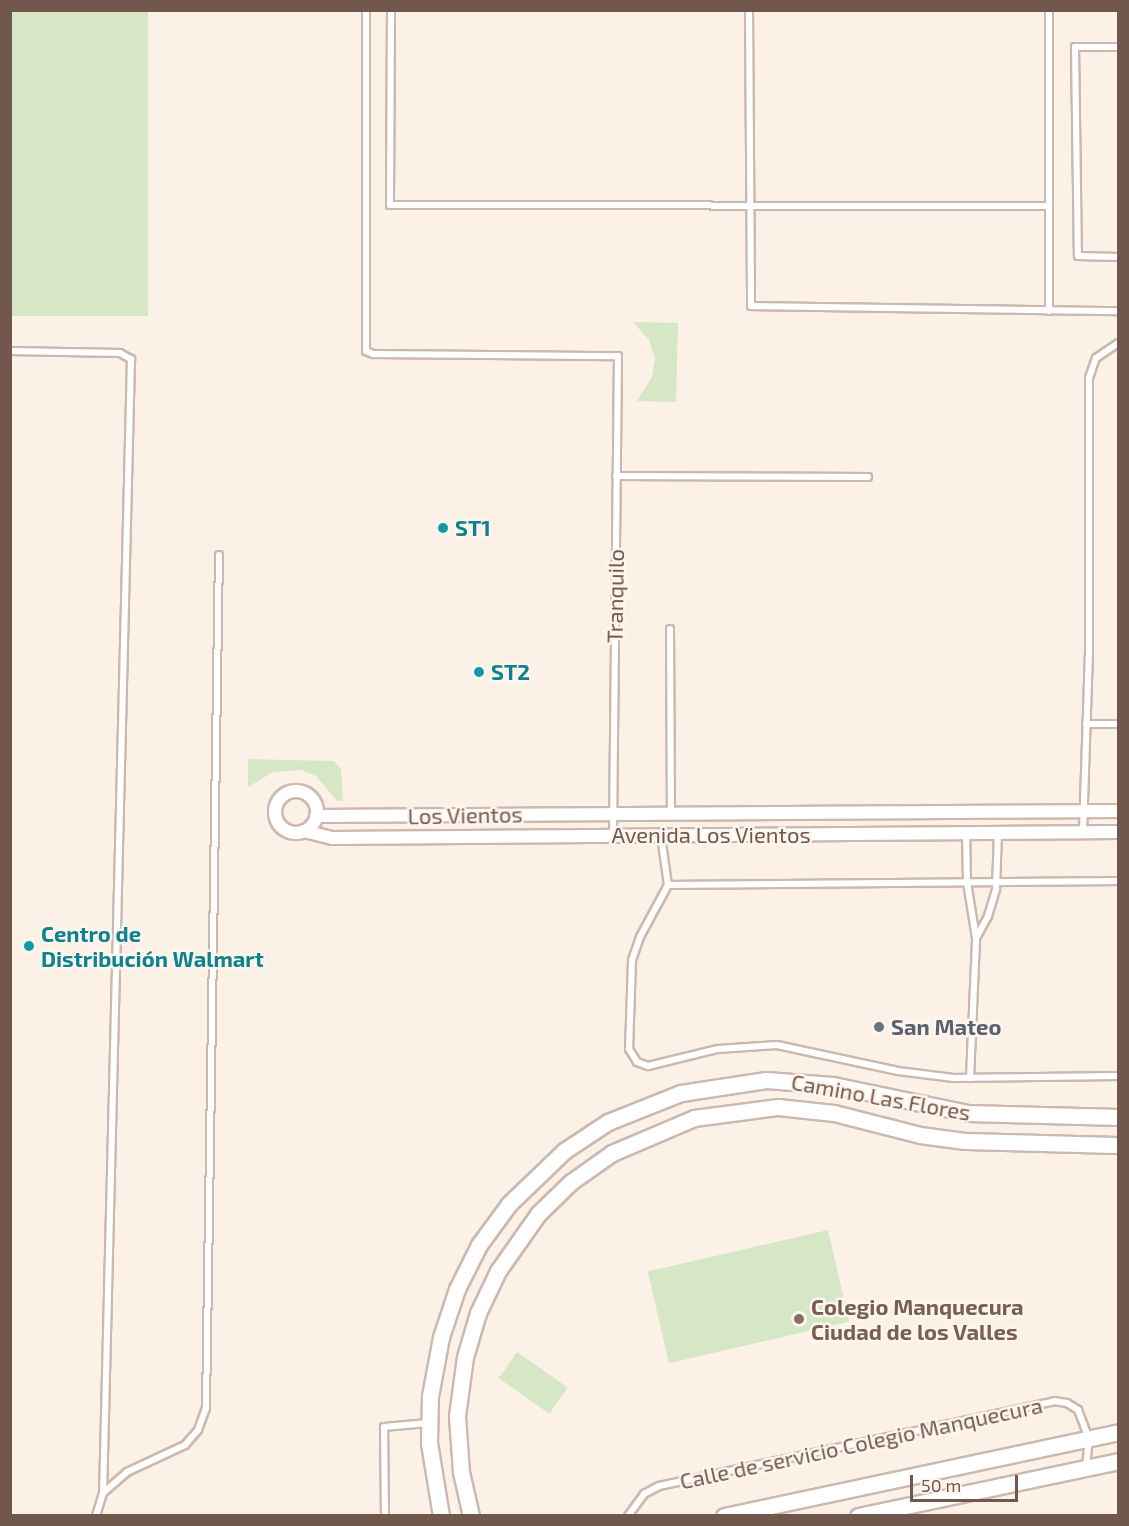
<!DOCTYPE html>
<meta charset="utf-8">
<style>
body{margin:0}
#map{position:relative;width:1129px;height:1526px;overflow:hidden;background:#fbf1e7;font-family:"Exo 2",sans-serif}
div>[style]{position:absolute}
.green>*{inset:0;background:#d6e7c6;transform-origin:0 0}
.roads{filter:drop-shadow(2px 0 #ccb8ae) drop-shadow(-2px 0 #ccb8ae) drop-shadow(0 2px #ccb8ae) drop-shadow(0 -2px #ccb8ae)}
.service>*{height:6px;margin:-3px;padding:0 3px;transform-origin:3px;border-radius:3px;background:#fff}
.minor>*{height:12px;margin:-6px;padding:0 6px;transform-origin:6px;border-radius:6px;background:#fff}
.minor>.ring{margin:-6px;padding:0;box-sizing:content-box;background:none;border:12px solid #fff;border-radius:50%}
.tertiary>*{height:15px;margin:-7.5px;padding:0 7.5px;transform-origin:7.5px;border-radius:7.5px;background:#fff}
.dots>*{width:16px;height:16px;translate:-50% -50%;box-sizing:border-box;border:3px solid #fef5ed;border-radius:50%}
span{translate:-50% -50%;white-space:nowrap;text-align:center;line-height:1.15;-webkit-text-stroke:5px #fef5ed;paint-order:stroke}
.culture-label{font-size:22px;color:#0d838f;font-weight:700}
.left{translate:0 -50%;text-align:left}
.street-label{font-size:22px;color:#72574d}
.worship-label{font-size:22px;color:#5b616d;font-weight:700}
.education-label{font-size:22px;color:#785e54;font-weight:700}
.frame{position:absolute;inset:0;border:12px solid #72574d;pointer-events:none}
.scale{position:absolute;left:910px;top:1475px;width:108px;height:27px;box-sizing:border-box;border:3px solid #72574d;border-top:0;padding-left:8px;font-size:18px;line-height:21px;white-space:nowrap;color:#72574d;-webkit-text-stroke:4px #fef5ed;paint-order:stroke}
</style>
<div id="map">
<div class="green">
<i style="left:11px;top:10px;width:137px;height:306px"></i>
<i style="clip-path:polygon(633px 322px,678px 323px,676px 402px,637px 401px,652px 377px,655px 358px,649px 340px)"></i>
<i style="clip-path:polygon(248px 759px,334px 761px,341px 769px,343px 801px,337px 801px,316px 776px,302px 770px,273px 772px,248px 787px)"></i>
<i style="left:828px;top:1230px;width:94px;height:185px;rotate:77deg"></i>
<i style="left:517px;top:1352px;width:62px;height:32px;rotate:35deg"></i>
</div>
<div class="roads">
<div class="service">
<i style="left:366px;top:10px;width:341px;rotate:90deg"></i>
<i style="left:366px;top:351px;width:8px;rotate:23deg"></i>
<i style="left:373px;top:354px;width:245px;rotate:0.5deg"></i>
<i style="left:618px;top:356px;width:479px;rotate:90.6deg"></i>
<i style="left:391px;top:10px;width:195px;rotate:90.3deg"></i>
<i style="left:390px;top:205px;width:658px;rotate:0.09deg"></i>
<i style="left:749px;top:10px;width:296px;rotate:89.6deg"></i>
<i style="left:751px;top:306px;width:367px;rotate:0.8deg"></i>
<i style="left:1049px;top:10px;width:301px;rotate:90deg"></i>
<i style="left:1118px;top:47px;width:43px;rotate:180deg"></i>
<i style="left:1075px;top:47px;width:209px;rotate:89.2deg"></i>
<i style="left:1078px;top:256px;width:40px;rotate:1.4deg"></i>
<i style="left:10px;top:351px;width:110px;rotate:1deg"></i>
<i style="left:120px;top:353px;width:13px;rotate:29deg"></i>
<i style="left:131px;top:359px;width:1134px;rotate:91.41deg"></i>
<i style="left:103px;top:1493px;width:24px;rotate:107deg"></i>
<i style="left:616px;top:476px;width:252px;rotate:0.2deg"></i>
<i style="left:670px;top:629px;width:184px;rotate:89.7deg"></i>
<i style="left:1086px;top:724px;width:32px"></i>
<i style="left:1083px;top:832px;width:181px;rotate:-88.1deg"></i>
<i style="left:1089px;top:651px;width:273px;rotate:-90deg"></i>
<i style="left:1089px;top:378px;width:21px;rotate:-71deg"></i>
<i style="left:1096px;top:358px;width:27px;rotate:-34deg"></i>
<i style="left:966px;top:833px;width:49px;rotate:88.8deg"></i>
<i style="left:967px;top:882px;width:57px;rotate:80.9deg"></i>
<i style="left:976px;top:938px;width:25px;rotate:-61deg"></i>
<i style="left:988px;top:916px;width:28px;rotate:-73deg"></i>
<i style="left:996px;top:889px;width:56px;rotate:-88deg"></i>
<i style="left:661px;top:836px;width:49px;rotate:81.9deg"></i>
<i style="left:1118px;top:881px;width:450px;rotate:179.5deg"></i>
<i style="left:668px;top:885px;width:59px;rotate:118.3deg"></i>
<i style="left:640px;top:937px;width:24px;rotate:109deg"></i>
<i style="left:632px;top:960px;width:89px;rotate:91.9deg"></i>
<i style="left:629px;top:1049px;width:15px;rotate:58deg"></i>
<i style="left:637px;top:1062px;width:12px;rotate:20deg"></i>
<i style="left:648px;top:1066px;width:72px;rotate:-13.7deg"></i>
<i style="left:718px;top:1049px;width:59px;rotate:-3.9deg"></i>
<i style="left:777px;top:1045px;width:124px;rotate:12.1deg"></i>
<i style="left:898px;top:1071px;width:56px;rotate:7.1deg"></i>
<i style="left:954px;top:1078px;width:164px;rotate:-0.7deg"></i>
<i style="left:970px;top:1078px;width:140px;rotate:-87.5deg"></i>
<i style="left:103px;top:1493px;width:32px;rotate:-41deg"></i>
<i style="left:127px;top:1472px;width:64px;rotate:-25deg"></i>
<i style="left:185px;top:1445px;width:20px;rotate:-49deg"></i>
<i style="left:198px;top:1430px;width:23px;rotate:-70deg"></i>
<i style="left:206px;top:1408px;width:853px;rotate:-89.13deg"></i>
<i style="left:385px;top:1516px;width:89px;rotate:-90.6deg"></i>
<i style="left:384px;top:1427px;width:44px;rotate:-5.2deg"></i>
<i style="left:628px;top:1516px;width:27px;rotate:-54deg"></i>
<i style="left:644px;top:1494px;width:17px;rotate:-28deg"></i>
<i style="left:659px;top:1486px;width:404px;rotate:-12.1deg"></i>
<i style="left:1054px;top:1401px;width:13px;rotate:9deg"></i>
<i style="left:1067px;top:1403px;width:13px;rotate:32deg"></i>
<i style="left:1078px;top:1410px;width:30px;rotate:69deg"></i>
<i style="left:1089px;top:1438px;width:28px;rotate:96deg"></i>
</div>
<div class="minor">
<i class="ring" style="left:275px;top:791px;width:30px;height:30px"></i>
<i style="left:316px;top:816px;width:802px;rotate:-0.36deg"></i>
<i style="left:304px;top:831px;width:29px;rotate:14deg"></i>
<i style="left:332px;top:838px;width:786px;rotate:-0.44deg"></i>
</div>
<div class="tertiary">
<i style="left:441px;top:1516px;width:74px;rotate:-99.3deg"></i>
<i style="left:429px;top:1443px;width:47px;rotate:-88.8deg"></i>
<i style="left:430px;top:1396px;width:60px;rotate:-79.4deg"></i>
<i style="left:441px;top:1337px;width:51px;rotate:-71.6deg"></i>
<i style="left:457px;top:1289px;width:49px;rotate:-63.4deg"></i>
<i style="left:479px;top:1245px;width:51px;rotate:-53.8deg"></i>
<i style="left:509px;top:1204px;width:76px;rotate:-43.9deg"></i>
<i style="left:564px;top:1151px;width:53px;rotate:-33.4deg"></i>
<i style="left:608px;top:1122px;width:79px;rotate:-21.7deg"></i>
<i style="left:681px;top:1093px;width:86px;rotate:-8.7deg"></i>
<i style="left:766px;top:1080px;width:67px;rotate:4.3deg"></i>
<i style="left:833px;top:1085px;width:138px;rotate:11.7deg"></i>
<i style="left:968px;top:1113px;width:150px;rotate:1.5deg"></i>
<i style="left:471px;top:1516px;width:45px;rotate:-102.8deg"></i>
<i style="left:461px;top:1472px;width:56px;rotate:-94.1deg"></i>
<i style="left:457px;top:1416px;width:60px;rotate:-82.3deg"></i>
<i style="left:465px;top:1357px;width:46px;rotate:-73.5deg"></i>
<i style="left:478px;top:1313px;width:47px;rotate:-64.5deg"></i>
<i style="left:498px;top:1271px;width:70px;rotate:-54.9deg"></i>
<i style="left:538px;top:1214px;width:46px;rotate:-44.1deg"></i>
<i style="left:571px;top:1182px;width:50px;rotate:-35.3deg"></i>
<i style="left:612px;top:1153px;width:89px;rotate:-23.1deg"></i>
<i style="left:694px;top:1118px;width:85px;rotate:-7.5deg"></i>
<i style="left:778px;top:1107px;width:56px;rotate:6.1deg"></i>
<i style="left:834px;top:1113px;width:89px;rotate:14.3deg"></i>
<i style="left:920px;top:1135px;width:45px;rotate:7.6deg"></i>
<i style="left:965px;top:1141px;width:153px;rotate:1.5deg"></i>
<i style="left:724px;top:1516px;width:403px;rotate:-12deg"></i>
<i style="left:858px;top:1516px;width:266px;rotate:-11.9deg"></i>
</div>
</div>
<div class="dots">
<i style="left:443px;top:528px;background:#0f9aa8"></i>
<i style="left:479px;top:672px;background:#0f9aa8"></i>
<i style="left:29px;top:946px;background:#0f9aa8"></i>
<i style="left:879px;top:1027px;background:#6b7280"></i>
<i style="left:799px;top:1319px;background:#8d6e63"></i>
</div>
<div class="culture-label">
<span class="left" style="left:455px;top:528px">ST1</span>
<span class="left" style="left:491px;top:672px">ST2</span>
<span class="left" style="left:41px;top:946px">Centro de<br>Distribución Walmart</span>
</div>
<div class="street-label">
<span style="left:615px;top:596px;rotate:-89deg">Tranquilo</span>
<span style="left:465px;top:815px;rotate:-1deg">Los Vientos</span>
<span style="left:711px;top:835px">Avenida Los Vientos</span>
<span style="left:881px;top:1097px;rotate:10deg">Camino Las Flores</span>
<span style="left:861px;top:1443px;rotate:-12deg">Calle de servicio Colegio Manquecura</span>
</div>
<div class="worship-label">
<span class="left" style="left:891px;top:1027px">San Mateo</span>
</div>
<div class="education-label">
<span class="left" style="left:811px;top:1319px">Colegio Manquecura<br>Ciudad de los Valles</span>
</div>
<div class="frame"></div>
<div class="scale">50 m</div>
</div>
